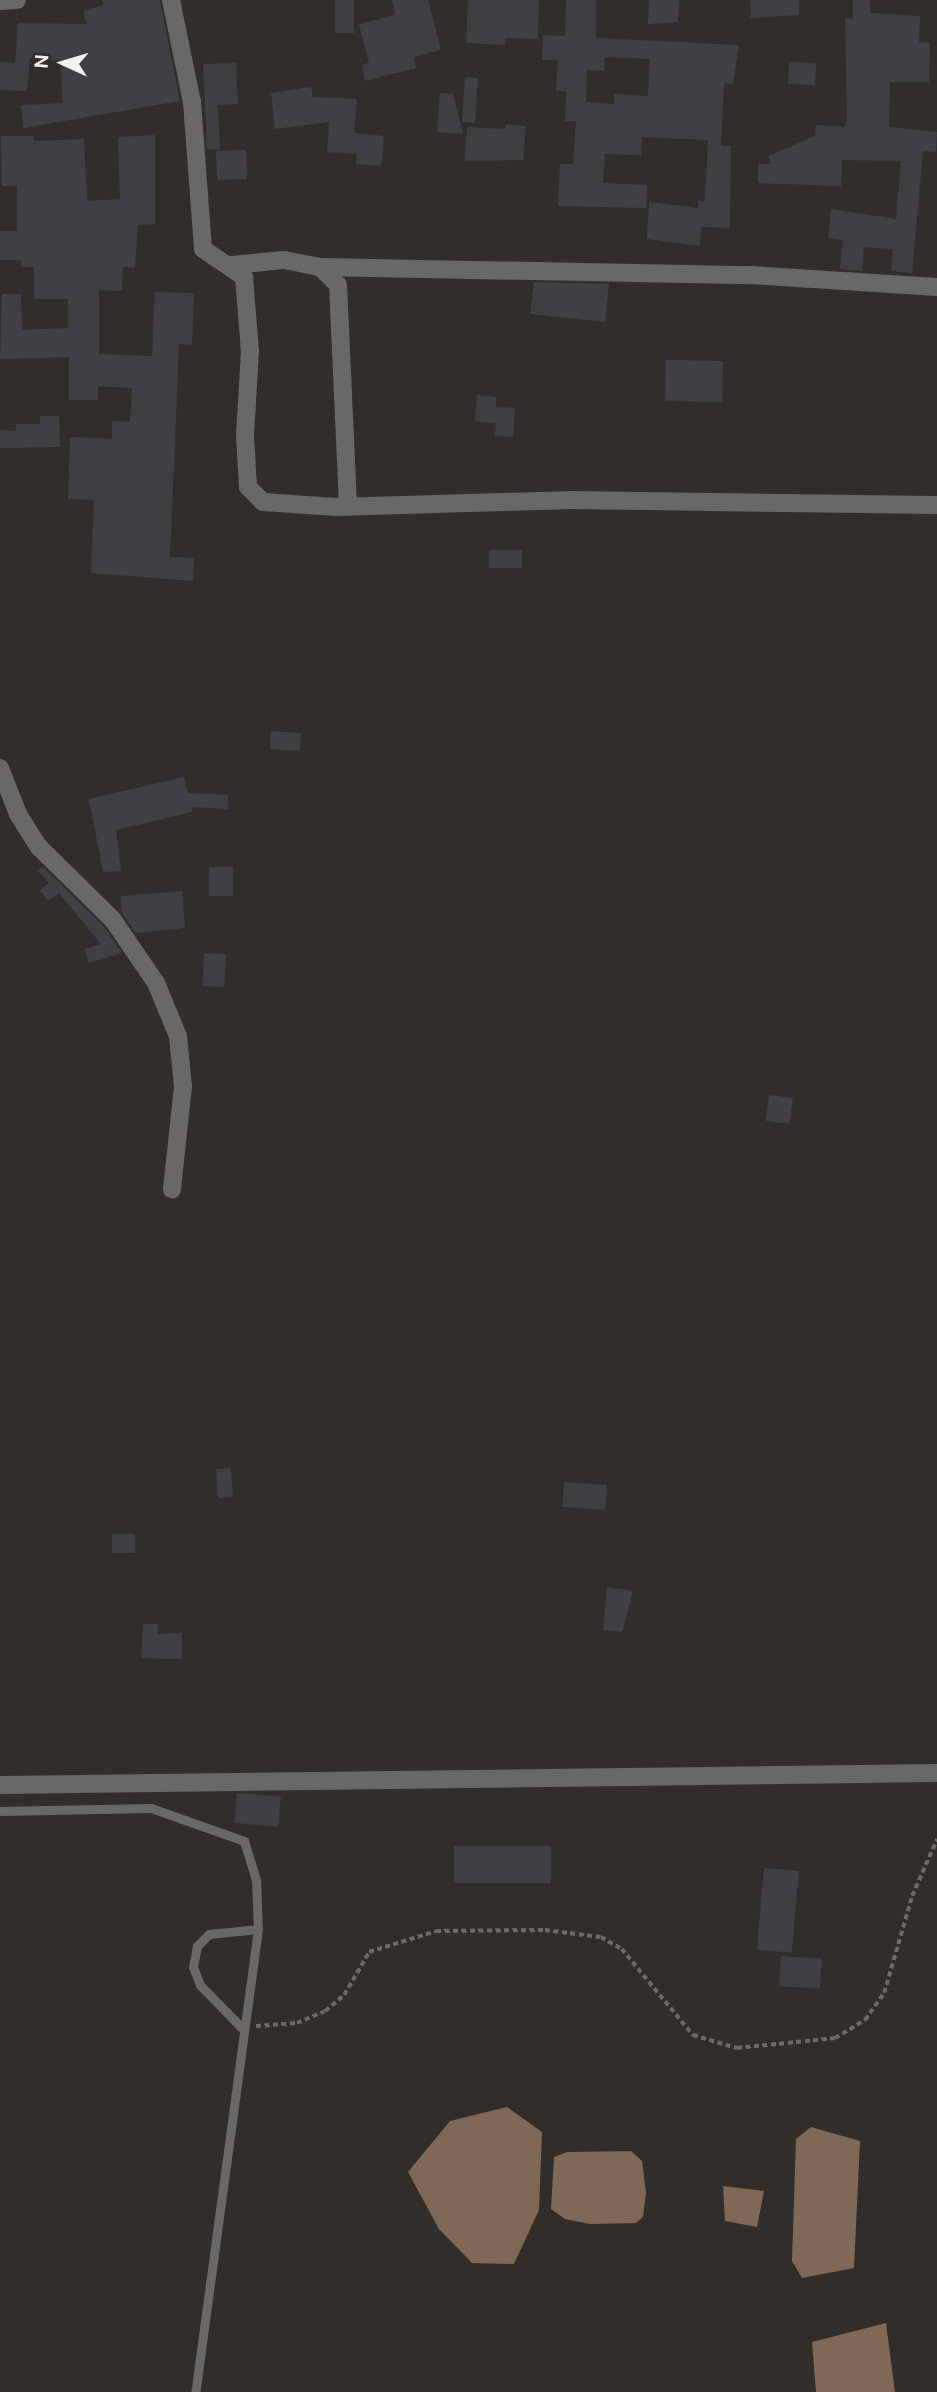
<!DOCTYPE html>
<style>
body{margin:0}
#map{position:relative;width:937px;height:2392px;overflow:hidden;background:#302d2b;font-family:"DM Sans",sans-serif}
div>[style]{position:absolute}
.water>*{inset:0;background:#806856}
.building>*{inset:0;background:#404044;transform-origin:0 0}
.path>*{height:3.5px;margin-top:-1.75px;transform-origin:0;background:repeating-linear-gradient(90deg,#6c6a68 0 5px,transparent 0 8.5px)}
.service>*{height:9px;margin:-4.5px;padding:0 4.5px;transform-origin:4.5px;border-radius:4.5px;background:#696867}
.minor>*{height:18px;margin:-9px;padding:0 9px;transform-origin:9px;border-radius:9px;background:#696867}
.tertiary>*{height:18px;margin:-9px;padding:0 9px;transform-origin:9px;border-radius:9px;background:#696867}
span{translate:-50% -50%;white-space:nowrap;text-align:center;line-height:1.15;-webkit-text-stroke:7px #302d2b;paint-order:stroke}
.north{position:absolute;left:28px;top:28px;width:70px;height:70px;-webkit-text-stroke:5px #302d2b;paint-order:stroke;rotate:274deg;font-size:19px;font-weight:700;line-height:28px;text-align:center;color:#f3f2f0}
.north::after{content:'';display:block;margin:auto;width:24px;height:32px;background:#f3f2f0;clip-path:polygon(50% 0,100% 100%,50% 72%,0 100%)}
</style>
<div id="map">
<div class="water">
<i style="clip-path:polygon(507px 2107px,542px 2132px,539px 2210px,514px 2264px,472px 2263px,439px 2229px,408px 2172px,450px 2121px)"></i>
<i style="clip-path:polygon(811px 2127px,860px 2141px,854px 2268px,802px 2278px,792px 2261px,796px 2139px)"></i>
<i style="clip-path:polygon(631px 2151px,642px 2161px,646px 2193px,643px 2217px,636px 2223px,590px 2224px,565px 2219px,551px 2209px,554px 2157px,567px 2152px)"></i>
<i style="clip-path:polygon(723px 2186px,764px 2191px,757px 2227px,725px 2221px)"></i>
<i style="clip-path:polygon(886px 2323px,895px 2392px,816px 2392px,812px 2342px)"></i>
</div>
<div class="building">
<i style="clip-path:polygon(102px 0,160px 0,180px 101px,23px 128px,21px 105px,62px 103px,61px 61px,30px 58px,27px 91px,0 90px,0 62px,15px 63px,18px 23px,87px 24px,83px 11px,103px 5px)"></i>
<i style="left:335px;top:0;width:19px;height:33px"></i>
<i style="clip-path:polygon(392px 0,428px 0,441px 50px,413px 57px,416px 68px,365px 81px,362px 65px,369px 63px,359px 24px,395px 15px)"></i>
<i style="clip-path:polygon(468px 0,539px 0,538px 39px,505px 38px,505px 45px,466px 43px)"></i>
<i style="clip-path:polygon(evenodd,566px 0,596px 0,596px 38px,739px 45px,733px 84px,724px 83px,721px 146px,731px 146px,730px 228px,701px 227px,700px 246px,647px 239px,649px 202px,698px 208px,698px 201px,705px 201px,708px 140px,642px 137px,641px 155px,605px 154px,603px 183px,647px 185px,646px 208px,558px 206px,560px 164px,573px 164px,576px 121px,565px 121px,566px 91px,556px 91px,558px 60px,542px 60px,543px 35px,565px 36px,566px 0,605px 57px,650px 59px,648px 96px,614px 94px,614px 104px,586px 102px,587px 70px,604px 71px,605px 57px)"></i>
<i style="clip-path:polygon(649px 0,679px 0,678px 22px,648px 24px)"></i>
<i style="clip-path:polygon(750px 0,799px 0,799px 15px,751px 18px)"></i>
<i style="clip-path:polygon(853px 0,870px 0,870px 13px,920px 16px,919px 42px,930px 43px,929px 82px,890px 82px,889px 127px,937px 132px,936px 152px,923px 151px,912px 273px,891px 271px,893px 249px,864px 247px,862px 271px,840px 269px,843px 240px,828px 238px,831px 209px,896px 219px,901px 161px,842px 160px,841px 186px,758px 183px,758px 164px,771px 164px,768px 156px,815px 136px,816px 125px,844px 127px,847px 122px,845px 18px,853px 19px)"></i>
<i style="left:789px;top:62px;width:27px;height:22px;rotate:2deg"></i>
<i style="clip-path:polygon(236px 63px,238px 104px,218px 105px,220px 149px,207px 149px,203px 64px)"></i>
<i style="left:465px;top:77px;width:13px;height:45px;rotate:4deg"></i>
<i style="clip-path:polygon(311px 87px,313px 97px,357px 99px,354px 133px,384px 136px,381px 166px,356px 164px,357px 154px,327px 152px,329px 122px,275px 129px,271px 93px)"></i>
<i style="clip-path:polygon(440px 93px,453px 94px,463px 134px,437px 132px)"></i>
<i style="clip-path:polygon(505px 124px,526px 126px,523px 160px,465px 161px,467px 127px,505px 129px)"></i>
<i style="clip-path:polygon(155px 135px,155px 224px,138px 225px,135px 268px,123px 267px,122px 291px,99px 290px,99px 354px,152px 356px,155px 292px,194px 293px,192px 345px,179px 344px,170px 557px,194px 558px,193px 581px,91px 573px,94px 500px,68px 499px,70px 437px,112px 439px,112px 421px,130px 422px,132px 388px,98px 386px,98px 400px,69px 400px,69px 357px,0 359px,2px 294px,21px 294px,22px 330px,68px 328px,68px 299px,34px 299px,34px 267px,21px 267px,21px 260px,0 260px,0 231px,17px 231px,17px 186px,2px 186px,1px 136px,34px 136px,34px 141px,84px 139px,87px 201px,120px 199px,118px 137px)"></i>
<i style="left:246px;top:150px;width:29px;height:30px;rotate:88deg"></i>
<i style="clip-path:polygon(534px 282px,609px 284px,605px 322px,530px 314px)"></i>
<i style="left:666px;top:360px;width:57px;height:41px;rotate:1deg"></i>
<i style="clip-path:polygon(477px 395px,496px 397px,496px 407px,515px 408px,513px 437px,495px 436px,496px 423px,475px 421px)"></i>
<i style="clip-path:polygon(40px 416px,59px 416px,60px 447px,0 448px,0 430px,16px 431px,16px 424px,40px 424px)"></i>
<i style="left:489px;top:550px;width:33px;height:18px"></i>
<i style="left:271px;top:731px;width:30px;height:18px;rotate:4deg"></i>
<i style="clip-path:polygon(184px 777px,188px 793px,228px 795px,228px 809px,191px 807px,192px 812px,116px 830px,121px 871px,103px 872px,89px 799px)"></i>
<i style="clip-path:polygon(43px 867px,104px 927px,122px 953px,89px 963px,84px 949px,101px 944px,59px 893px,48px 901px,40px 890px,49px 883px,38px 871px)"></i>
<i style="left:233px;top:867px;width:29px;height:24px;rotate:90deg"></i>
<i style="clip-path:polygon(182px 891px,185px 928px,136px 933px,122px 913px,121px 896px)"></i>
<i style="left:204px;top:953px;width:22px;height:33px;rotate:3deg"></i>
<i style="left:769px;top:1095px;width:24px;height:26px;rotate:7deg"></i>
<i style="left:231px;top:1468px;width:29px;height:15px;rotate:86deg"></i>
<i style="left:564px;top:1482px;width:43px;height:25px;rotate:4deg"></i>
<i style="left:112px;top:1534px;width:23px;height:19px"></i>
<i style="clip-path:polygon(607px 1587px,633px 1591px,622px 1632px,603px 1630px)"></i>
<i style="clip-path:polygon(143px 1624px,158px 1624px,157px 1634px,182px 1633px,182px 1659px,141px 1658px)"></i>
<i style="left:237px;top:1793px;width:44px;height:30px;rotate:5deg"></i>
<i style="left:454px;top:1846px;width:97px;height:37px"></i>
<i style="left:764px;top:1868px;width:35px;height:82px;rotate:5deg"></i>
<i style="left:781px;top:1956px;width:41px;height:30px;rotate:4deg"></i>
</div>
<div class="path">
<i style="left:256px;top:2026px;width:41px;rotate:-4.2deg"></i>
<i style="left:297px;top:2023px;width:30px;rotate:-23deg"></i>
<i style="left:325px;top:2011px;width:25px;rotate:-40deg"></i>
<i style="left:344px;top:1995px;width:50px;rotate:-59.8deg"></i>
<i style="left:369px;top:1952px;width:70px;rotate:-17.4deg"></i>
<i style="left:436px;top:1931px;width:109px;rotate:-0.5deg"></i>
<i style="left:545px;top:1930px;width:56px;rotate:7.1deg"></i>
<i style="left:601px;top:1937px;width:24px;rotate:30deg"></i>
<i style="left:622px;top:1949px;width:112px;rotate:50.5deg"></i>
<i style="left:693px;top:2035px;width:46px;rotate:16.5deg"></i>
<i style="left:737px;top:2048px;width:99px;rotate:-5.8deg"></i>
<i style="left:835px;top:2038px;width:35px;rotate:-31deg"></i>
<i style="left:865px;top:2020px;width:33px;rotate:-55deg"></i>
<i style="left:884px;top:1993px;width:101px;rotate:-73.9deg"></i>
<i style="left:912px;top:1896px;width:62px;rotate:-66.3deg"></i>
</div>
<div class="service">
<i style="left:0;top:1811px;width:151px;rotate:-1.1deg"></i>
<i style="left:151px;top:1808px;width:99px;rotate:19.5deg"></i>
<i style="left:244px;top:1841px;width:41px;rotate:72.9deg"></i>
<i style="left:256px;top:1880px;width:49px;rotate:87.7deg"></i>
<i style="left:258px;top:1929px;width:467px;rotate:97.7deg"></i>
<i style="left:241px;top:2027px;width:59px;rotate:-134.3deg"></i>
<i style="left:200px;top:1985px;width:19px;rotate:-111deg"></i>
<i style="left:193px;top:1967px;width:21px;rotate:-79deg"></i>
<i style="left:197px;top:1946px;width:17px;rotate:-45deg"></i>
<i style="left:209px;top:1934px;width:49px;rotate:-5.8deg"></i>
</div>
<div class="minor">
<i style="left:171px;top:0;width:104px;rotate:78.4deg"></i>
<i style="left:192px;top:102px;width:147px;rotate:85.7deg"></i>
<i style="left:203px;top:249px;width:50px;rotate:34.3deg"></i>
<i style="left:244px;top:277px;width:74px;rotate:85.4deg"></i>
<i style="left:250px;top:351px;width:84px;rotate:93.4deg"></i>
<i style="left:245px;top:435px;width:52px;rotate:86.7deg"></i>
<i style="left:248px;top:487px;width:21px;rotate:45deg"></i>
<i style="left:263px;top:502px;width:73px;rotate:3.9deg"></i>
<i style="left:336px;top:507px;width:236px;rotate:-1.7deg"></i>
<i style="left:572px;top:500px;width:365px;rotate:0.8deg"></i>
<i style="left:232px;top:265px;width:52px;rotate:-5.5deg"></i>
<i style="left:284px;top:260px;width:37px;rotate:11deg"></i>
<i style="left:320px;top:267px;width:25px;rotate:45deg"></i>
<i style="left:338px;top:285px;width:222px;rotate:87.4deg"></i>
<i style="left:320px;top:267px;width:431px;rotate:1.1deg"></i>
<i style="left:751px;top:275px;width:186px;rotate:3.7deg"></i>
<i style="left:0;top:768px;width:49px;rotate:68.6deg"></i>
<i style="left:18px;top:814px;width:39px;rotate:58deg"></i>
<i style="left:39px;top:847px;width:104px;rotate:44.6deg"></i>
<i style="left:113px;top:920px;width:76px;rotate:55.7deg"></i>
<i style="left:156px;top:983px;width:57px;rotate:67.5deg"></i>
<i style="left:178px;top:1036px;width:50px;rotate:84.3deg"></i>
<i style="left:183px;top:1086px;width:104px;rotate:96.1deg"></i>
<i style="left:0;top:1785px;width:937px;rotate:-0.73deg"></i>
</div>
<div class="tertiary">
<i style="left:0;top:1px;width:17px;rotate:-3deg"></i>
</div>
<div class="north">N</div>
</div>
